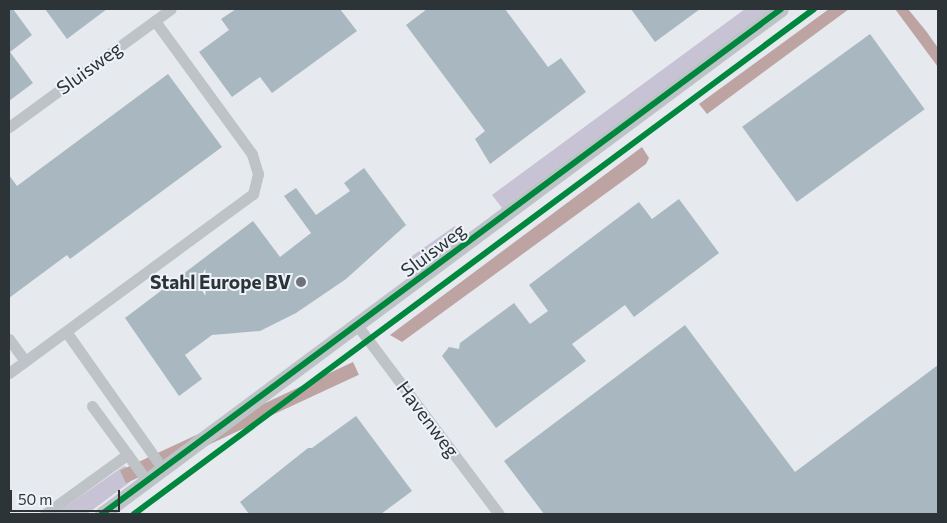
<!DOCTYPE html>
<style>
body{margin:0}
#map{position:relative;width:947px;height:523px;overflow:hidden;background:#e6e9ee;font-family:Commissioner,sans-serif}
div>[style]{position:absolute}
.green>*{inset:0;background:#c7c2d4}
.water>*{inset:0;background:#bda4a3;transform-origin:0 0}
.building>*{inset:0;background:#a9b8c0;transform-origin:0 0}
.minor>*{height:11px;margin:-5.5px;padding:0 5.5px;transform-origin:5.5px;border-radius:5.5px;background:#bec3c8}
.tertiary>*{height:15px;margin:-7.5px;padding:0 7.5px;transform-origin:7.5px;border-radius:7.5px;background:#bec3c8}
.cycleway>*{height:6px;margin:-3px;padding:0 3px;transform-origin:3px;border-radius:3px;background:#00873e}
.dots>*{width:14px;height:14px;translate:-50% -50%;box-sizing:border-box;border:2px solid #eef3f9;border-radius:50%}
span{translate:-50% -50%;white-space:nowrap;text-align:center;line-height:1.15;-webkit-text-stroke:4px #eef3f9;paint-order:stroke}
.street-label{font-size:19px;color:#2c3438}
.poi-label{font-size:19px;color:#2c3438;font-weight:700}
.right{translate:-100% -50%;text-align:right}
.frame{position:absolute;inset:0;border:10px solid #2c3438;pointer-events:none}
.scale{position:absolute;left:10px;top:490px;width:110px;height:22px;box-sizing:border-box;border:2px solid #2c3438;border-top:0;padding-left:6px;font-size:15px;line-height:18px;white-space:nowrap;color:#2c3438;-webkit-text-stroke:4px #eef3f9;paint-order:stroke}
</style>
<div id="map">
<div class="green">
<i style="clip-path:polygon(745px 9px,770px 9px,502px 208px,492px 195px)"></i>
<i style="clip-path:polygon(455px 226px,462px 237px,411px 275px,402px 263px)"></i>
<i style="clip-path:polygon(124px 466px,131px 470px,130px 482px,87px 514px,55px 514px)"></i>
</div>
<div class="water">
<i style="clip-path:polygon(829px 9px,849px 9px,707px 114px,699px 104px)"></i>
<i style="clip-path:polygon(895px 9px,908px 9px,926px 31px,938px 48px,938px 67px)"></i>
<i style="clip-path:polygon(642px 147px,649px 158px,646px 164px,402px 342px,390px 335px)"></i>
<i style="left:353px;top:362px;width:14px;height:257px;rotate:65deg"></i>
</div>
<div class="building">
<i style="clip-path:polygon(9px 9px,13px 9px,32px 35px,10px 52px,33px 83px,9px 101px)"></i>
<i style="clip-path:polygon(45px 9px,107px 9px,67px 39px)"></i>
<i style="clip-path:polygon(236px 9px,340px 9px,357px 31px,272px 93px,260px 77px,232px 97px,199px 52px,229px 30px,221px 19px)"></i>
<i style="clip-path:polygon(427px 9px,505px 9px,548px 67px,561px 58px,586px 92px,490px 164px,475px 139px,485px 131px,406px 25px)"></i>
<i style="clip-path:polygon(631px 9px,700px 9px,655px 42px)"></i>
<i style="left:870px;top:34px;width:93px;height:158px;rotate:54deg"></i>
<i style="clip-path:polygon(168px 74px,222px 147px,70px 259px,67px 255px,9px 298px,9px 175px,17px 186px)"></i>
<i style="clip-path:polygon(364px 168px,406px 225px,346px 279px,296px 313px,260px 331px,212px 335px,185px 355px,202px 379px,179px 396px,125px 318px,253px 221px,280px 257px,311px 233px,284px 196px,296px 188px,316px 215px,350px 191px,344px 183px)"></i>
<i style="clip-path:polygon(679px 199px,719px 253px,634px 317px,625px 305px,572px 344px,586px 361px,496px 428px,442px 356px,449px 347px,459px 349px,460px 343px,514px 303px,530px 324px,548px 311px,529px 285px,639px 202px,652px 219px)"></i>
<i style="clip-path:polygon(685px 325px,795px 472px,938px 365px,938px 514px,544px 514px,504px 461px)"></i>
<i style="clip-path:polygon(356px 416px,412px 491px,381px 514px,249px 514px,240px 502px,308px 448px,312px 448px)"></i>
</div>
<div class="minor">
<i style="left:9px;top:127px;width:200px;rotate:-36.1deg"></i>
<i style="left:357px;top:325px;width:236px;rotate:53.1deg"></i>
<i style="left:67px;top:333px;width:166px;rotate:54.8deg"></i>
<i style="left:9px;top:339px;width:27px;rotate:54deg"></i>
<i style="left:9px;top:373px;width:303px;rotate:-36.3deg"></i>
<i style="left:253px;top:194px;width:21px;rotate:-76deg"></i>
<i style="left:258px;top:174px;width:21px;rotate:-107deg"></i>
<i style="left:252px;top:154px;width:165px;rotate:-126.1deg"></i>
<i style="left:92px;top:406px;width:93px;rotate:53.7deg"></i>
<i style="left:45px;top:514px;width:102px;rotate:-35.9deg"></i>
</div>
<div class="tertiary">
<i style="left:102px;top:514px;width:846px;rotate:-36.64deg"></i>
</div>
<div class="cycleway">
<i style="left:102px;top:514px;width:846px;rotate:-36.64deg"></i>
<i style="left:134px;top:514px;width:847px;rotate:-36.6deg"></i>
</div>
<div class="dots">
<i style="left:301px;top:282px;background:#6d7378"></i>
</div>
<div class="street-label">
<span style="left:89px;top:68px;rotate:-36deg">Sluisweg</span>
<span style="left:433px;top:250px;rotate:-37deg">Sluisweg</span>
<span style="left:428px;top:419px;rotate:53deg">Havenweg</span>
</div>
<div class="poi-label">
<span class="right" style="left:291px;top:282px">Stahl Europe BV</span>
</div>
<div class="frame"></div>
<div class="scale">50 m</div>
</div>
